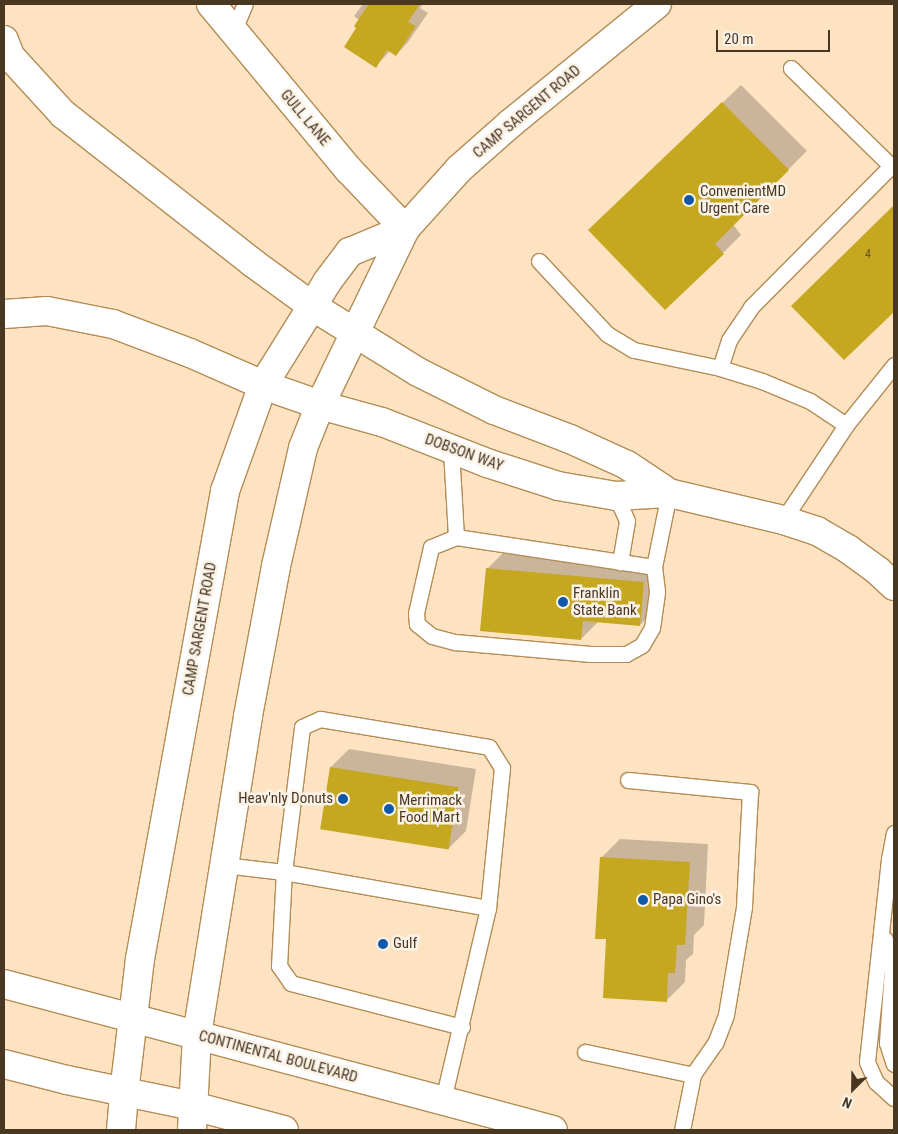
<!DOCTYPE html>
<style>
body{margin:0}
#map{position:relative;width:898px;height:1134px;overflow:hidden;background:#fde3c2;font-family:"Roboto Condensed",sans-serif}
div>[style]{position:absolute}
.shadow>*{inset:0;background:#0003}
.building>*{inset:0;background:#c5a720;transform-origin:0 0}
.roads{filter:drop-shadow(1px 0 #b38c55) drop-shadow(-1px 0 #b38c55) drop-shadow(0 1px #b38c55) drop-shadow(0 -1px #b38c55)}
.lane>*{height:15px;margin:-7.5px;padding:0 7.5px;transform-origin:7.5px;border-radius:7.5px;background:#fff}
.street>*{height:28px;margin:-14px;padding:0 14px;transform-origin:14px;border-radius:14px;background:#fff}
.secondary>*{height:28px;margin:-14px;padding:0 14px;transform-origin:14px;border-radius:14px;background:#fff}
.highway>*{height:28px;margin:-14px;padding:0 14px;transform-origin:14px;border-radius:14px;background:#fff}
.dots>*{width:14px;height:14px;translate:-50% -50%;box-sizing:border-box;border:2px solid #fcf3e8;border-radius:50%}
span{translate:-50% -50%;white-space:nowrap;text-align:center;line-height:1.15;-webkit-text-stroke:5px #fcf3e8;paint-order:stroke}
.number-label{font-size:12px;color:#685421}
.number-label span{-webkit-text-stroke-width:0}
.street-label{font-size:15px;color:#493821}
.poi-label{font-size:15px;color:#493821}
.left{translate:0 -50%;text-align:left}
.right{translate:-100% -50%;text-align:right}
.frame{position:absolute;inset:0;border:5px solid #493821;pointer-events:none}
.north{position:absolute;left:828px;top:1064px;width:50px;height:50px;-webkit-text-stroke:4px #fcf3e8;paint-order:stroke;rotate:203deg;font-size:14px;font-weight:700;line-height:20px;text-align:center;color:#493821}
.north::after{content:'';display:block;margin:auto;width:18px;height:22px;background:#493821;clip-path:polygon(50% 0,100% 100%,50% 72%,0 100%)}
.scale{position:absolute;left:716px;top:30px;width:114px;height:22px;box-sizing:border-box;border:2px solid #493821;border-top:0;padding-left:6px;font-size:15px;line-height:18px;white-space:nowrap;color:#493821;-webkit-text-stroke:4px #fcf3e8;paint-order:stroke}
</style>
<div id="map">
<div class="shadow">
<i style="clip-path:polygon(363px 4px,423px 4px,420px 8px,428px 13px,408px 42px,396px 55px,390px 51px,375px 67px,358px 27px,359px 20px,354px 16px)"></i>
<i style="clip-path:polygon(741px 85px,807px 151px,733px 224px,741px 235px,723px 253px,609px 212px)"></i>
<i style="clip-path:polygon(894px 206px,894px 310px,844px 359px,793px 306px)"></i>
<i style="clip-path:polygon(506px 550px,662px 564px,658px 607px,640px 625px,598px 622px,581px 639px,487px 569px)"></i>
<i style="clip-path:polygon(349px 749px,476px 769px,466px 831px,448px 849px,331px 767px)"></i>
<i style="clip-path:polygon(620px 839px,708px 844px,704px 925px,694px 935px,693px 954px,686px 960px,685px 982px,667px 1000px,607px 938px,601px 858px)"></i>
</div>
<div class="building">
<i style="clip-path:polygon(369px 4px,420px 4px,408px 22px,416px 26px,396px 56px,387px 50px,376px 68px,344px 47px,356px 28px,354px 26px)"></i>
<i style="clip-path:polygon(722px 102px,789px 170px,715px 244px,724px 254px,665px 310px,588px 230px)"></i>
<i style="clip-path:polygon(894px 205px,894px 312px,844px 360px,791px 306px)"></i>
<i style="clip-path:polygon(486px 568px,644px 582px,640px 626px,583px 621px,581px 640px,480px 631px)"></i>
<i style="left:330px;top:767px;width:130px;height:63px;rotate:9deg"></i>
<i style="clip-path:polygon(600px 857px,690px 862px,685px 945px,677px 945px,675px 973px,668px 973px,667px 1002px,603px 998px,606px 939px,595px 939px)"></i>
</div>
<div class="roads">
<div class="lane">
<i style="left:233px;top:32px;width:30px;rotate:-67deg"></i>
<i style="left:539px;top:261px;width:100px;rotate:47deg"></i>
<i style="left:607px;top:334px;width:31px;rotate:31deg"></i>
<i style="left:634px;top:350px;width:88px;rotate:11.8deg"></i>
<i style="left:720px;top:368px;width:44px;rotate:17.2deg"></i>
<i style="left:762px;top:381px;width:52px;rotate:22.6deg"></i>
<i style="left:810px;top:401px;width:43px;rotate:33.7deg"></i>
<i style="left:720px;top:368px;width:29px;rotate:-72deg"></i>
<i style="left:729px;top:340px;width:40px;rotate:-56deg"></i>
<i style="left:751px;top:307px;width:199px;rotate:-45.2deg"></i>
<i style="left:891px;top:166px;width:140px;rotate:-135.6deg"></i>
<i style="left:451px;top:450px;width:87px;rotate:86.7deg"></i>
<i style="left:456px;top:537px;width:27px;rotate:158deg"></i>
<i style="left:431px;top:547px;width:68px;rotate:102.8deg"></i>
<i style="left:416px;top:613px;width:11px;rotate:85deg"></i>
<i style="left:417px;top:624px;width:19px;rotate:39deg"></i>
<i style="left:432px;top:636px;width:24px;rotate:15deg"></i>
<i style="left:455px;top:642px;width:136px;rotate:5.1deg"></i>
<i style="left:590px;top:654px;width:36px"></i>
<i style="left:626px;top:654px;width:18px;rotate:-29deg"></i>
<i style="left:642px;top:645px;width:20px;rotate:-60deg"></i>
<i style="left:652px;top:628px;width:37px;rotate:-82deg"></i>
<i style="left:657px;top:591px;width:24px;rotate:-97deg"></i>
<i style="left:654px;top:567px;width:76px;rotate:-78.5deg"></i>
<i style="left:616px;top:496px;width:27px;rotate:66deg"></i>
<i style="left:627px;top:521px;width:42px;rotate:99.7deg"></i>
<i style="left:783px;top:520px;width:114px;rotate:-56.4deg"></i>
<i style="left:846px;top:425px;width:77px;rotate:-51.3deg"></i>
<i style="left:456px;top:537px;width:200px;rotate:8.6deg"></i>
<i style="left:628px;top:780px;width:123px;rotate:5.6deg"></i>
<i style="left:750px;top:792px;width:115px;rotate:93deg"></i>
<i style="left:744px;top:907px;width:109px;rotate:99.5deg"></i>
<i style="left:726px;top:1015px;width:30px;rotate:111deg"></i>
<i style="left:715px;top:1043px;width:39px;rotate:125deg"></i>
<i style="left:693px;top:1075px;width:56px;rotate:101.3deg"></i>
<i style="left:894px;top:833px;width:26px;rotate:101deg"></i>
<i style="left:889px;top:859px;width:204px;rotate:96.2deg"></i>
<i style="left:867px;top:1062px;width:22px;rotate:66deg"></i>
<i style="left:876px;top:1082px;width:24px;rotate:42deg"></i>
<i style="left:224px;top:865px;width:60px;rotate:6.7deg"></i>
<i style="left:284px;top:872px;width:207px;rotate:10deg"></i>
<i style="left:488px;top:908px;width:197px;rotate:103.2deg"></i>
<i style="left:885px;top:939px;width:31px;rotate:77deg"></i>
<i style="left:892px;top:969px;width:74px;rotate:93.9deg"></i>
<i style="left:887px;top:1043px;width:22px;rotate:72deg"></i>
<i style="left:462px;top:1027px;width:177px;rotate:-165.6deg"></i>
<i style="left:291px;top:983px;width:21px;rotate:-125deg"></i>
<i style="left:279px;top:966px;width:94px;rotate:-87deg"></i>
<i style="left:284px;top:872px;width:146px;rotate:-82.9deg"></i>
<i style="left:302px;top:727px;width:20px;rotate:-24deg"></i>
<i style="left:320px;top:719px;width:171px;rotate:9.4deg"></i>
<i style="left:489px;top:747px;width:25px;rotate:58deg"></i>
<i style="left:502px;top:768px;width:141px;rotate:95.7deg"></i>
<i style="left:585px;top:1052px;width:110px;rotate:12deg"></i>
</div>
<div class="street">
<i style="left:211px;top:4px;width:216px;rotate:50.3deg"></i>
<i style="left:349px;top:170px;width:81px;rotate:46.5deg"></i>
<i style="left:312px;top:306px;width:125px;rotate:31.9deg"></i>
<i style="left:418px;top:372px;width:85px;rotate:26.6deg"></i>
<i style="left:494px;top:410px;width:81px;rotate:20.9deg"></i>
<i style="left:570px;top:439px;width:63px;rotate:24.5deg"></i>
<i style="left:627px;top:465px;width:50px;rotate:33.7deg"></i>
<i style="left:263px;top:385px;width:60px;rotate:19.3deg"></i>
<i style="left:320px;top:405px;width:64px;rotate:15.3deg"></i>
<i style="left:382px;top:422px;width:113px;rotate:21.3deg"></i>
<i style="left:487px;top:463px;width:75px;rotate:17.9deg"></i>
<i style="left:558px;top:486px;width:59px;rotate:9.8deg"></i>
<i style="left:616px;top:496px;width:53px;rotate:-3.2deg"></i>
<i style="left:669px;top:493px;width:117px;rotate:13.3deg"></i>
<i style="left:783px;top:520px;width:36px;rotate:18deg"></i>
<i style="left:817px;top:531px;width:36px;rotate:30deg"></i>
<i style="left:848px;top:549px;width:37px;rotate:36deg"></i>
<i style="left:878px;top:571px;width:22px;rotate:43deg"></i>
<i style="left:197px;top:1035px;width:323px;rotate:-80.9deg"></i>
<i style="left:248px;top:716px;width:153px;rotate:-79.4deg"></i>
<i style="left:276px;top:566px;width:121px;rotate:-77.1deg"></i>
<i style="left:303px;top:448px;width:46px;rotate:-68.4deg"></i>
<i style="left:320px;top:405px;width:195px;rotate:-64.2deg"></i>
<i style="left:405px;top:229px;width:81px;rotate:-48deg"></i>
<i style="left:459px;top:169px;width:69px;rotate:-41.5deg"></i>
<i style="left:511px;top:123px;width:188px;rotate:-39.2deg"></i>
<i style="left:124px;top:1093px;width:135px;rotate:-83.2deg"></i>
<i style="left:140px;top:959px;width:476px;rotate:-79.7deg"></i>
<i style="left:225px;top:491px;width:113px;rotate:-70.3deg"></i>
<i style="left:263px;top:385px;width:121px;rotate:-58.1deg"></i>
<i style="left:327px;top:282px;width:38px;rotate:-53deg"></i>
<i style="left:350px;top:252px;width:60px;rotate:-22.7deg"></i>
</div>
<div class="secondary">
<i style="left:4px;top:984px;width:568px;rotate:14.89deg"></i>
<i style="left:4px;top:1064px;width:65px;rotate:14.3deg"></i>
<i style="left:67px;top:1080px;width:129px;rotate:11.7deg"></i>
<i style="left:193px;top:1106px;width:94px;rotate:14.8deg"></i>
<i style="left:121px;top:1130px;width:37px;rotate:-85deg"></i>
<i style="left:192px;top:1130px;width:95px;rotate:-87deg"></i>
</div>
<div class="highway">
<i style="left:4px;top:40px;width:17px;rotate:69deg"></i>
<i style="left:10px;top:56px;width:79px;rotate:47.6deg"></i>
<i style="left:63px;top:114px;width:241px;rotate:38.1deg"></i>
<i style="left:253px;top:263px;width:73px;rotate:36.1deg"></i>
<i style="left:4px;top:314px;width:43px;rotate:-4deg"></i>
<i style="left:47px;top:311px;width:67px;rotate:11.1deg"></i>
<i style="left:113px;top:324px;width:82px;rotate:20.6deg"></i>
<i style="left:190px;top:353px;width:80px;rotate:23.7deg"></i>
</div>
</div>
<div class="dots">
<i style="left:689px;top:200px;background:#1059a8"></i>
<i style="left:563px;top:602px;background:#1059a8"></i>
<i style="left:343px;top:799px;background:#1059a8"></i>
<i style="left:389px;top:809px;background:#1059a8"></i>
<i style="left:643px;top:900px;background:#1059a8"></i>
<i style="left:383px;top:944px;background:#1059a8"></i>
</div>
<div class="number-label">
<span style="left:868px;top:255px">4</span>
</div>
<div class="street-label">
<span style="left:527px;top:112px;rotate:-40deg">CAMP SARGENT ROAD</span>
<span style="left:305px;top:118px;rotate:50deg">GULL LANE</span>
<span style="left:464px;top:453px;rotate:20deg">DOBSON WAY</span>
<span style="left:200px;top:629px;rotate:-80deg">CAMP SARGENT ROAD</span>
<span style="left:278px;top:1057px;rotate:15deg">CONTINENTAL BOULEVARD</span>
</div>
<div class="poi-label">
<span class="left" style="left:700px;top:200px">ConvenientMD<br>Urgent Care</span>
<span class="left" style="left:573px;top:602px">Franklin<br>State Bank</span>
<span class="right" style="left:333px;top:799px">Heav'nly Donuts</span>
<span class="left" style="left:399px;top:809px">Merrimack<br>Food Mart</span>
<span class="left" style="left:653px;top:900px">Papa Gino's</span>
<span class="left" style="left:393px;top:944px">Gulf</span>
</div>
<div class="frame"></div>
<div class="north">N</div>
<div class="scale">20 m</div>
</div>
